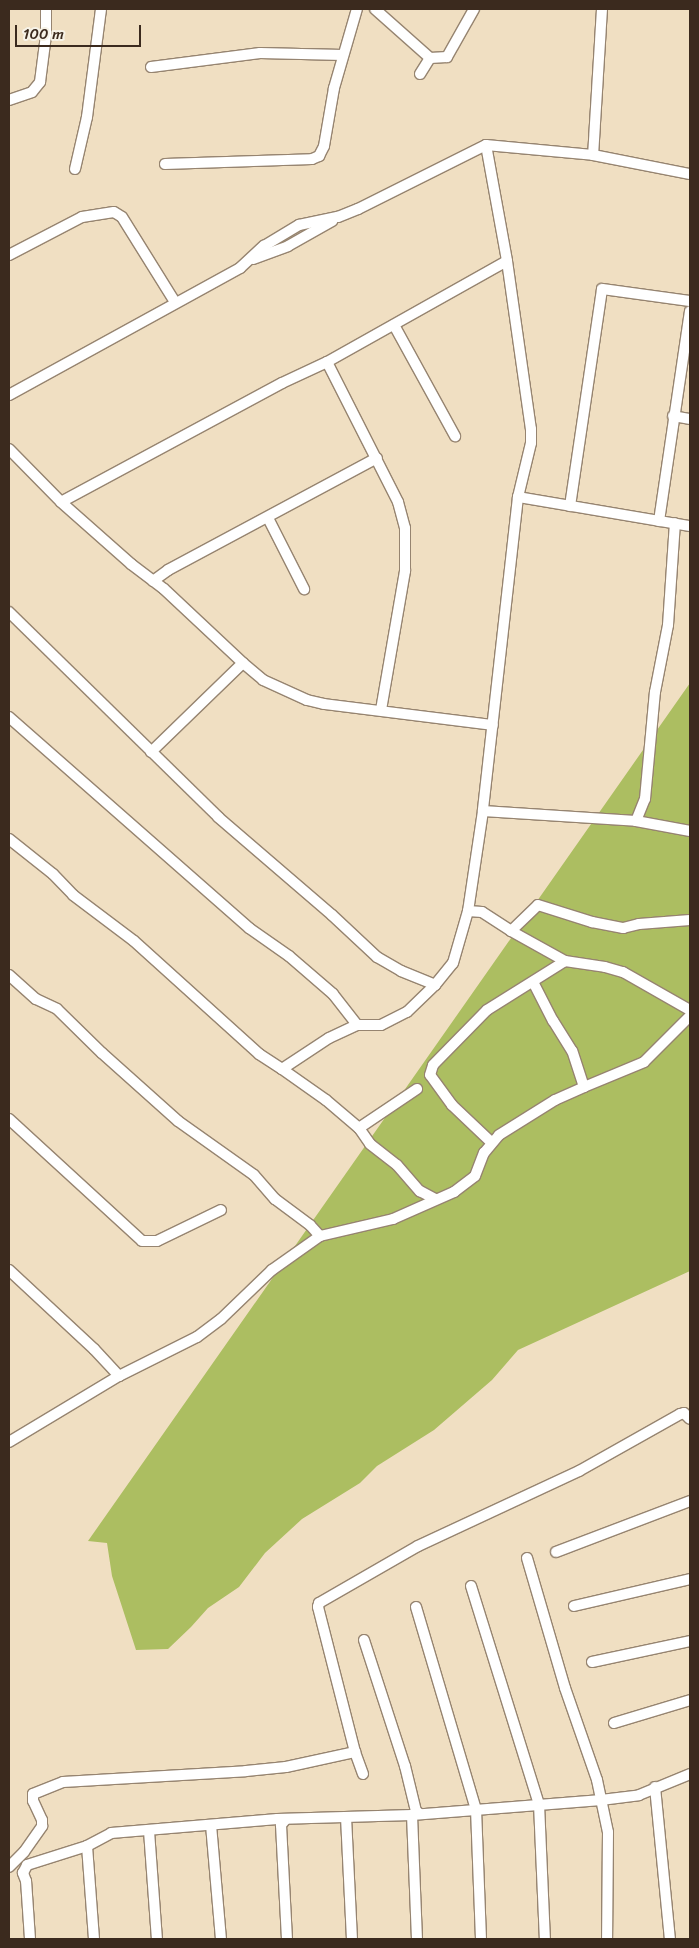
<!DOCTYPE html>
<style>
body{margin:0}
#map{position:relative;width:699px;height:1948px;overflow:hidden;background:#f0dfc2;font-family:Sriracha,sans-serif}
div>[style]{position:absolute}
.green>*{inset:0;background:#acbe61}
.roads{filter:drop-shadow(1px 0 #968470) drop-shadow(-1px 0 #968470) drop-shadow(0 1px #968470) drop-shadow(0 -1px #968470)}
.minor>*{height:10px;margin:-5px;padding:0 5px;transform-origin:5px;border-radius:5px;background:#fff}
span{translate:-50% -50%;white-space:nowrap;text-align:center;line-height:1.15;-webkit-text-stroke:4px #f7f3e8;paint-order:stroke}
.frame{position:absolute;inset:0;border:10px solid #3b2a1e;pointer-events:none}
.scale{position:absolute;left:15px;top:25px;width:126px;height:22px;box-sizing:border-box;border:2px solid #3b2a1e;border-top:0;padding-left:6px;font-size:15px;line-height:18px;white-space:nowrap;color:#3b2a1e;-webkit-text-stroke:4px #f7f3e8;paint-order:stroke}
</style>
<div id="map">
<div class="green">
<i style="clip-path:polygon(690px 683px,690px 1271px,518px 1350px,492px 1380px,434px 1430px,377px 1466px,360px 1483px,302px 1519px,265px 1553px,239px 1587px,208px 1608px,191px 1627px,168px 1649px,136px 1650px,112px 1576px,107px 1543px,88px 1541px)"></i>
</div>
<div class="roads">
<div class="minor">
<i style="left:375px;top:9px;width:74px;rotate:41.7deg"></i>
<i style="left:602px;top:9px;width:146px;rotate:93.5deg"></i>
<i style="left:593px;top:155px;width:99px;rotate:11.1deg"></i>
<i style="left:151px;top:67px;width:110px;rotate:-7.3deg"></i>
<i style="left:260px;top:53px;width:83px;rotate:1.4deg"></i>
<i style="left:420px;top:74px;width:19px;rotate:-58deg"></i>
<i style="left:430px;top:58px;width:17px;rotate:-3deg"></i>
<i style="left:447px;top:57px;width:55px;rotate:-60.6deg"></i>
<i style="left:9px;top:100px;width:24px;rotate:-19deg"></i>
<i style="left:32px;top:92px;width:13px;rotate:-51deg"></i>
<i style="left:40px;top:82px;width:47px;rotate:-82.7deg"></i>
<i style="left:46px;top:35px;width:26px;rotate:-90deg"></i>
<i style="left:486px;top:145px;width:107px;rotate:5.3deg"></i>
<i style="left:165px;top:164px;width:147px;rotate:-1.9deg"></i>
<i style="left:312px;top:159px;width:8px;rotate:-23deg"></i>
<i style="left:319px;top:156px;width:11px;rotate:-63deg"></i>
<i style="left:324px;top:146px;width:59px;rotate:-80.2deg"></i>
<i style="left:334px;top:88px;width:82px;rotate:-73.8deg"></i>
<i style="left:75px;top:169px;width:53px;rotate:-77deg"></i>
<i style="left:87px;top:117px;width:109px;rotate:-82.6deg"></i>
<i style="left:9px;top:255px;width:82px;rotate:-27.5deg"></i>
<i style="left:82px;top:217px;width:32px;rotate:-9deg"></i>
<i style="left:114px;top:212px;width:9px;rotate:32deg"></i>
<i style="left:122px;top:217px;width:100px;rotate:58.1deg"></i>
<i style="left:253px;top:259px;width:37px;rotate:-20deg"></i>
<i style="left:288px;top:246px;width:51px;rotate:-29.6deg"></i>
<i style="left:394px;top:325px;width:127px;rotate:61.2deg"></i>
<i style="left:327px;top:362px;width:157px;rotate:63.1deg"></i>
<i style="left:398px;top:502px;width:27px;rotate:75deg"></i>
<i style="left:405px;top:528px;width:43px;rotate:90deg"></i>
<i style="left:405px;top:571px;width:141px;rotate:99.8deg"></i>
<i style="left:9px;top:395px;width:264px;rotate:-28.8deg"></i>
<i style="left:240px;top:268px;width:33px;rotate:-43deg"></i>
<i style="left:264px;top:246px;width:41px;rotate:-31deg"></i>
<i style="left:299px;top:225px;width:40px;rotate:-12deg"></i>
<i style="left:338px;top:217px;width:22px;rotate:-22deg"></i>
<i style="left:358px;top:209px;width:143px;rotate:-26.6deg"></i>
<i style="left:486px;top:145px;width:118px;rotate:79.7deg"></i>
<i style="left:507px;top:261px;width:170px;rotate:81.9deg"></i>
<i style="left:531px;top:429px;width:14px;rotate:90deg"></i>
<i style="left:531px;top:443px;width:56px;rotate:103.5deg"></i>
<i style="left:518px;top:497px;width:316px;rotate:96.4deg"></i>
<i style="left:483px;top:811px;width:101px;rotate:98.5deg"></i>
<i style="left:673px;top:416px;width:17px;rotate:10deg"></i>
<i style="left:9px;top:449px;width:74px;rotate:45.5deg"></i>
<i style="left:61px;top:502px;width:94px;rotate:41.5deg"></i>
<i style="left:131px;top:564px;width:41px;rotate:37.1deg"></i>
<i style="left:164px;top:589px;width:108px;rotate:43.1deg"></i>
<i style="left:243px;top:663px;width:26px;rotate:40deg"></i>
<i style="left:263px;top:680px;width:48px;rotate:24.4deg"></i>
<i style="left:307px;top:700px;width:17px;rotate:13deg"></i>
<i style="left:324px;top:704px;width:170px;rotate:7.1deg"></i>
<i style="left:518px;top:497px;width:174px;rotate:9.6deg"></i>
<i style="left:61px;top:502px;width:251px;rotate:-28.3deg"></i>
<i style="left:282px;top:383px;width:50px;rotate:-25deg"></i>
<i style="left:327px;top:362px;width:206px;rotate:-29.3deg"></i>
<i style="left:570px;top:506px;width:219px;rotate:-81.6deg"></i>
<i style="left:602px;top:289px;width:89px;rotate:7.8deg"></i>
<i style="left:268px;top:518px;width:80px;rotate:63.1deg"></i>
<i style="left:659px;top:521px;width:212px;rotate:-81.6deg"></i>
<i style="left:153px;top:581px;width:19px;rotate:-36deg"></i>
<i style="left:168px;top:570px;width:237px;rotate:-28.2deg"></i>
<i style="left:9px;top:612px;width:293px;rotate:44.4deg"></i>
<i style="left:218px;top:817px;width:150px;rotate:40.7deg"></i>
<i style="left:332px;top:915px;width:62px;rotate:43deg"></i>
<i style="left:377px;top:957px;width:28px;rotate:30deg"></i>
<i style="left:401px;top:971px;width:37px;rotate:22deg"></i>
<i style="left:435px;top:985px;width:28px;rotate:-51deg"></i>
<i style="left:453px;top:963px;width:54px;rotate:-73.9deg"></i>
<i style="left:468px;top:911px;width:14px;rotate:4deg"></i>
<i style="left:482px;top:912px;width:35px;rotate:33deg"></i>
<i style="left:511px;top:931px;width:62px;rotate:29.1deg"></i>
<i style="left:565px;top:961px;width:40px;rotate:8.5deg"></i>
<i style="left:605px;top:967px;width:19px;rotate:16deg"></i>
<i style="left:623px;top:972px;width:77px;rotate:29.6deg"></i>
<i style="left:9px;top:717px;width:320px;rotate:41.3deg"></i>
<i style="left:249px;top:928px;width:49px;rotate:35deg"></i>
<i style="left:289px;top:956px;width:58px;rotate:40.8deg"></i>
<i style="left:333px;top:994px;width:39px;rotate:52deg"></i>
<i style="left:151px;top:752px;width:128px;rotate:-44.1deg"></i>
<i style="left:483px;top:811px;width:153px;rotate:3.7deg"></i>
<i style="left:636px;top:821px;width:55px;rotate:10.5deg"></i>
<i style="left:636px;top:821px;width:24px;rotate:-68deg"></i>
<i style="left:645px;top:799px;width:107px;rotate:-84.7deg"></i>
<i style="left:655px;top:692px;width:68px;rotate:-79deg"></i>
<i style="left:668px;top:625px;width:102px;rotate:-86.1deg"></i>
<i style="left:9px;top:839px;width:56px;rotate:38.5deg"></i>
<i style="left:53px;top:874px;width:29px;rotate:46deg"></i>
<i style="left:73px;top:895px;width:76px;rotate:37deg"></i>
<i style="left:134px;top:941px;width:169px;rotate:42.1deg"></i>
<i style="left:259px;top:1054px;width:27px;rotate:33deg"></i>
<i style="left:282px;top:1069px;width:56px;rotate:-33.4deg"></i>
<i style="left:329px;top:1038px;width:31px;rotate:-25deg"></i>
<i style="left:357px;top:1025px;width:24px"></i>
<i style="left:381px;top:1025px;width:29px;rotate:-27deg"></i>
<i style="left:407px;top:1012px;width:39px;rotate:-44deg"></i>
<i style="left:511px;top:931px;width:37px;rotate:-44deg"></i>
<i style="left:538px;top:905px;width:57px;rotate:17.5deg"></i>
<i style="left:592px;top:922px;width:32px;rotate:11deg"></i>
<i style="left:623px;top:928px;width:16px;rotate:-14deg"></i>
<i style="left:639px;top:924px;width:51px;rotate:-4.5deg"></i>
<i style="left:9px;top:975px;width:36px;rotate:42deg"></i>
<i style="left:36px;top:999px;width:23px;rotate:25deg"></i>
<i style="left:57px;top:1009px;width:63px;rotate:44.4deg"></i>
<i style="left:102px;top:1053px;width:102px;rotate:41.8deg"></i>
<i style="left:178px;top:1121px;width:93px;rotate:35.4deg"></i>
<i style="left:254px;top:1175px;width:32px;rotate:49deg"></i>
<i style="left:275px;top:1199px;width:44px;rotate:36.6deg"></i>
<i style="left:310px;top:1225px;width:15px;rotate:48deg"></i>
<i style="left:320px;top:1236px;width:75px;rotate:-13.1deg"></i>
<i style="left:393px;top:1219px;width:67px;rotate:-23.9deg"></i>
<i style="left:454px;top:1192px;width:26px;rotate:-37deg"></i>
<i style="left:475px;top:1176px;width:25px;rotate:-69deg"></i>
<i style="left:484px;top:1153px;width:23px;rotate:-50deg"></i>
<i style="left:499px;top:1135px;width:66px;rotate:-32deg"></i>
<i style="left:555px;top:1100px;width:32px;rotate:-24deg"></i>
<i style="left:584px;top:1087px;width:38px;rotate:-108deg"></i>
<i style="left:572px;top:1051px;width:36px;rotate:-122deg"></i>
<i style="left:553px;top:1021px;width:44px;rotate:-117.1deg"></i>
<i style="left:282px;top:1069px;width:54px;rotate:35.2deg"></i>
<i style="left:326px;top:1100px;width:43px;rotate:40.3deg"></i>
<i style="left:359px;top:1128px;width:19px;rotate:55deg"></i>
<i style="left:370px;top:1144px;width:34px;rotate:38deg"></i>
<i style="left:397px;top:1165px;width:35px;rotate:49deg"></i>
<i style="left:420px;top:1191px;width:17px;rotate:28deg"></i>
<i style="left:584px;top:1087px;width:65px;rotate:-22.6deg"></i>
<i style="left:644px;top:1062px;width:65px;rotate:-45deg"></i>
<i style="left:9px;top:1119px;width:180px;rotate:42.5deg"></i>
<i style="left:142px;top:1241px;width:15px"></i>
<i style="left:157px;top:1241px;width:71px;rotate:-25.8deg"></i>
<i style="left:359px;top:1128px;width:70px;rotate:-33.9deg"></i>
<i style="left:491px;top:1142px;width:54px;rotate:-136.5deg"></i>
<i style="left:452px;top:1105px;width:37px;rotate:-126deg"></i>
<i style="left:430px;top:1075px;width:10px;rotate:-73deg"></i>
<i style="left:433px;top:1065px;width:77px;rotate:-45.5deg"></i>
<i style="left:487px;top:1010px;width:92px;rotate:-32.1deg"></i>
<i style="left:9px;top:1270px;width:116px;rotate:42.9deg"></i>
<i style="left:94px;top:1349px;width:37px;rotate:47deg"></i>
<i style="left:9px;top:1442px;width:128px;rotate:-31deg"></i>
<i style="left:119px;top:1376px;width:87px;rotate:-26.6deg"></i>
<i style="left:197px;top:1337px;width:30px;rotate:-37deg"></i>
<i style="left:221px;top:1319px;width:71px;rotate:-43.9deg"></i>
<i style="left:272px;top:1270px;width:59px;rotate:-35.3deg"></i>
<i style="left:556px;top:1552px;width:143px;rotate:-20.8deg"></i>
<i style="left:527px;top:1558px;width:135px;rotate:73.7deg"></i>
<i style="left:565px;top:1688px;width:97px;rotate:70.8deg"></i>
<i style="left:597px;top:1780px;width:53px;rotate:78.1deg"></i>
<i style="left:608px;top:1832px;width:107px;rotate:90.5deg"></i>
<i style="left:471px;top:1586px;width:228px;rotate:72.7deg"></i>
<i style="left:539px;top:1804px;width:135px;rotate:87.5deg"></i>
<i style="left:574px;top:1606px;width:119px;rotate:-13.1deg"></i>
<i style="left:416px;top:1607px;width:211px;rotate:73.5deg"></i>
<i style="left:476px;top:1809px;width:130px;rotate:87.8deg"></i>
<i style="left:364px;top:1640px;width:133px;rotate:72deg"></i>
<i style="left:405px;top:1766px;width:46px;rotate:76.3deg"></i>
<i style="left:416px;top:1811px;width:5px;rotate:37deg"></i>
<i style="left:592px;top:1662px;width:100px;rotate:-12.1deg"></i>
<i style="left:614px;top:1723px;width:79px;rotate:-16.8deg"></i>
<i style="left:363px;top:1774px;width:23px;rotate:-110deg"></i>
<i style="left:355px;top:1752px;width:150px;rotate:-104.3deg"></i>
<i style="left:318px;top:1607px;width:4px;rotate:-76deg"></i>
<i style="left:319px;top:1603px;width:114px;rotate:-29.9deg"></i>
<i style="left:418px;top:1546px;width:178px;rotate:-25deg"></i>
<i style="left:579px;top:1471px;width:116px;rotate:-29.4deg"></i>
<i style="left:680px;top:1414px;width:4px;rotate:-14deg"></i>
<i style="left:684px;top:1413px;width:8px;rotate:45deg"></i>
<i style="left:655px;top:1787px;width:153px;rotate:84.4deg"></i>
<i style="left:412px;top:1815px;width:124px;rotate:87.7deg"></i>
<i style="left:346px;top:1817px;width:122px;rotate:87.2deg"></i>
<i style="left:286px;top:1819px;width:8px;rotate:130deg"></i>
<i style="left:281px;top:1825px;width:114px;rotate:87deg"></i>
<i style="left:211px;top:1825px;width:114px;rotate:85deg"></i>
<i style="left:149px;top:1831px;width:108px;rotate:85.8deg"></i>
<i style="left:87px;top:1846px;width:93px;rotate:85.7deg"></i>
<i style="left:9px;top:1867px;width:21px;rotate:-45deg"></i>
<i style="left:24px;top:1852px;width:32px;rotate:-55deg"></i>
<i style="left:42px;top:1826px;width:6px;rotate:-90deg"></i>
<i style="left:42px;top:1820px;width:21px;rotate:-115deg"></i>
<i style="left:33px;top:1801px;width:7px;rotate:-90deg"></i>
<i style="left:33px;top:1794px;width:32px;rotate:-22deg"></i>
<i style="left:63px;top:1782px;width:183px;rotate:-3.4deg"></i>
<i style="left:246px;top:1771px;width:40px;rotate:-5.7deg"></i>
<i style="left:286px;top:1767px;width:71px;rotate:-12.3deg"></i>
<i style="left:30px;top:1939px;width:58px;rotate:-93.9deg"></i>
<i style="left:26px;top:1881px;width:9px;rotate:-111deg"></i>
<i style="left:23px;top:1873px;width:9px;rotate:-63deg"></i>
<i style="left:27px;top:1865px;width:63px;rotate:-17.6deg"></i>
<i style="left:87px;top:1846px;width:27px;rotate:-28deg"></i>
<i style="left:111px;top:1833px;width:167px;rotate:-4.8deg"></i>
<i style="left:277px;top:1819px;width:135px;rotate:-1.7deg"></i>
<i style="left:412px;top:1815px;width:190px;rotate:-4.5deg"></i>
<i style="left:601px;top:1800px;width:38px;rotate:-7deg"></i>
<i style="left:639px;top:1795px;width:55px;rotate:-22.4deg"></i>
</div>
</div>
<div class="frame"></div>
<div class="scale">100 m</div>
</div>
